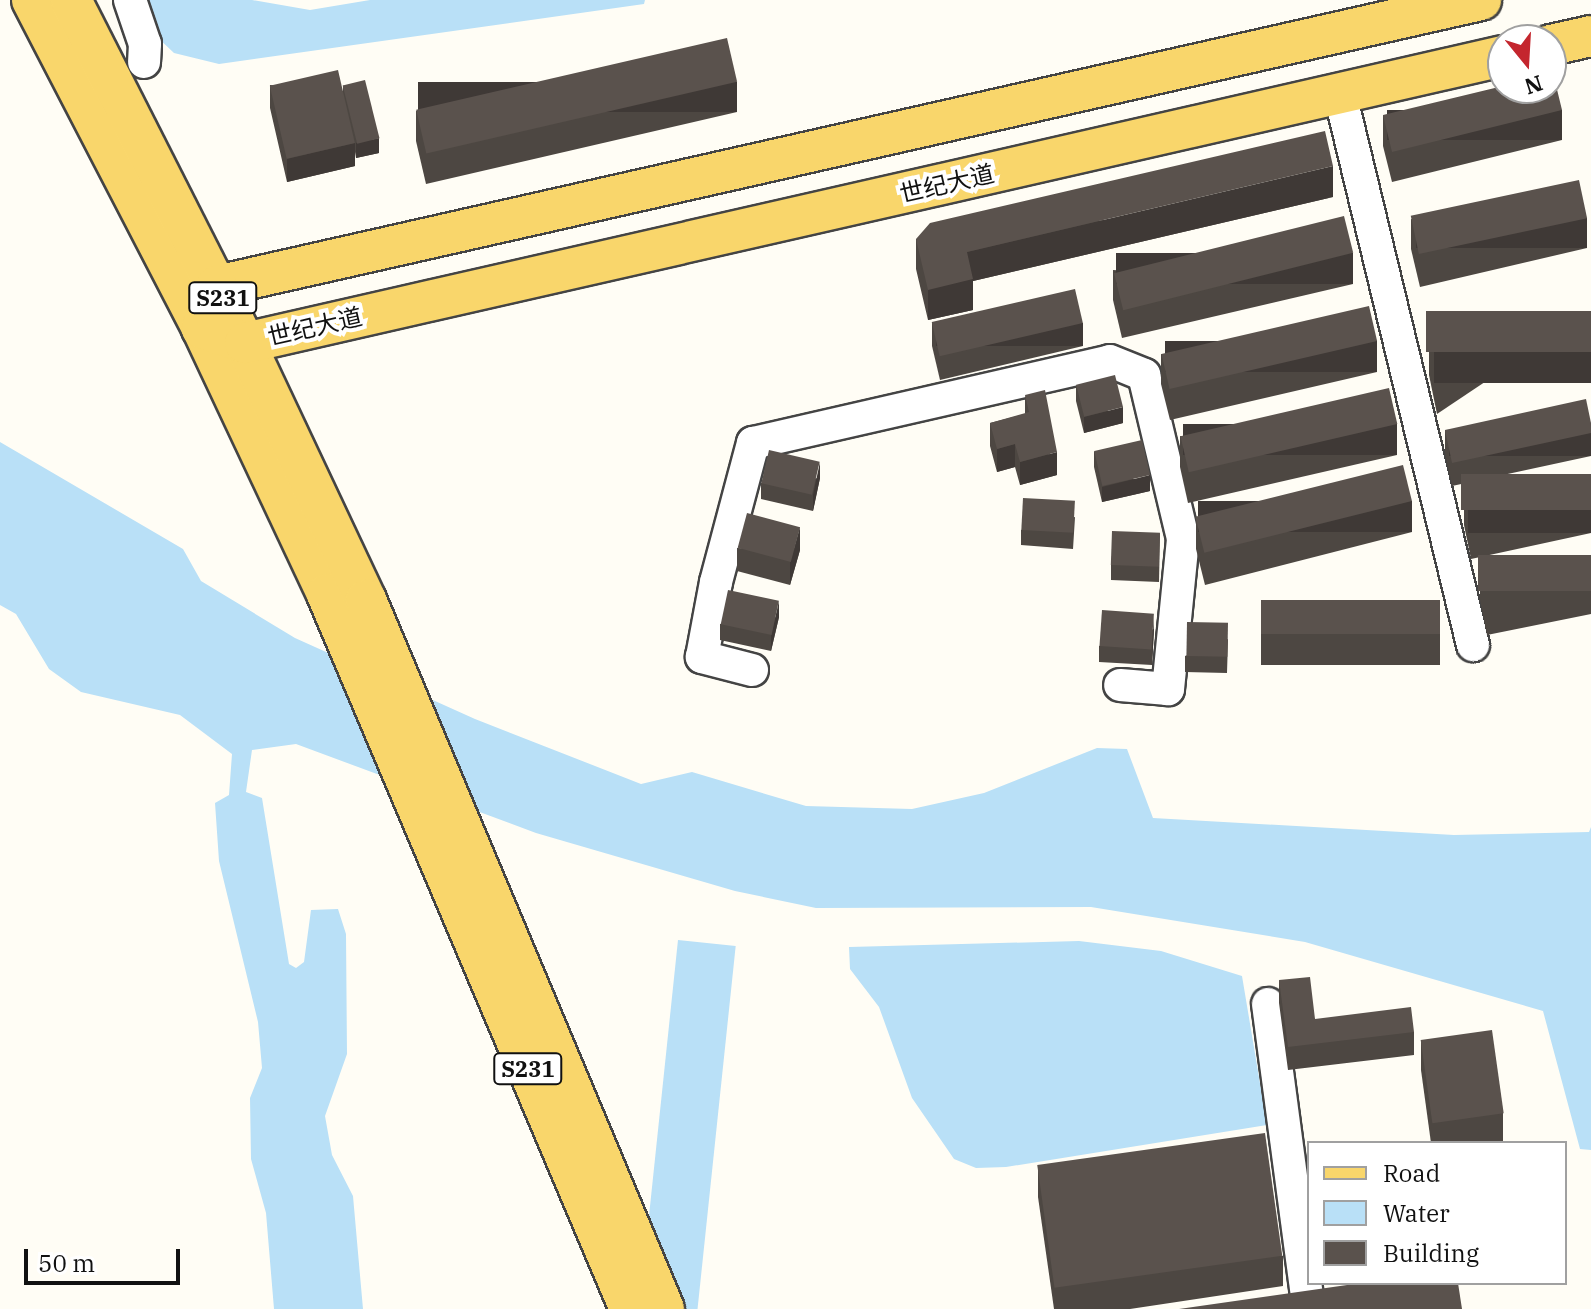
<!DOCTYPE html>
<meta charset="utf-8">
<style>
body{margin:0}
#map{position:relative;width:1591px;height:1309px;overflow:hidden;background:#fffdf5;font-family:"IBM Plex Serif","Noto Sans SC",serif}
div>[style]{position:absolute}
.water>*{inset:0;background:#b9e0f7;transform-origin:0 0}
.roads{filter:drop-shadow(2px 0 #444) drop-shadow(-2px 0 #444) drop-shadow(0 2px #444) drop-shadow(0 -2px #444)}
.minor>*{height:32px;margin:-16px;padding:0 16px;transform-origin:16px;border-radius:16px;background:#fff}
.major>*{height:40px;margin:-20px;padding:0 20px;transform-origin:20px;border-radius:20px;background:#f9d66b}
.wall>*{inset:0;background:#4d4742;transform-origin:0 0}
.shaded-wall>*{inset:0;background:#3f3936;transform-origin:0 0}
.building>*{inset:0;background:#5a524d;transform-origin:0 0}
span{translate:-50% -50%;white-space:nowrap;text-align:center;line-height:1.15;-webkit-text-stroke:8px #fff;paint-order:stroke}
.shield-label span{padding:2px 6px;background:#fff;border:2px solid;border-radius:6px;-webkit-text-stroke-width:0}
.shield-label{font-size:22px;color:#111;font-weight:700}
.street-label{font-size:24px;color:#111}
.legend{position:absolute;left:1307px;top:1141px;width:260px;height:144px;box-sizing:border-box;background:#fff;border:2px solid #a0a0a0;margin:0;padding:10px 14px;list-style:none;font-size:24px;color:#111}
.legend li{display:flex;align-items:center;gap:16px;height:40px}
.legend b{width:40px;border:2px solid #a0a0a0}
.north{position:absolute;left:1487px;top:24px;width:80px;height:80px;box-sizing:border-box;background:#fff;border:2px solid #a0a0a0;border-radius:50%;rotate:162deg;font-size:22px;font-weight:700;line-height:32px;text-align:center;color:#111}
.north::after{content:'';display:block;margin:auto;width:28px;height:36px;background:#c4262e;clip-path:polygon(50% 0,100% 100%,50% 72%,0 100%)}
.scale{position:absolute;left:24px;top:1249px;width:156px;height:36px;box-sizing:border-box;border:4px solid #111;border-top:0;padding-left:10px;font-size:24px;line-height:28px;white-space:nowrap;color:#111;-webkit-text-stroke:6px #fff;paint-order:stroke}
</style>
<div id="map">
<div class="water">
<i style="clip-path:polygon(145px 0,252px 0,310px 10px,370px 0,645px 0,644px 4px,219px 64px,174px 53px,155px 35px)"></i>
<i style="clip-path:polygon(0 442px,183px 549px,201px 581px,295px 638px,475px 719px,641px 784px,692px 772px,806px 806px,912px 809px,984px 793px,1097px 748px,1127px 749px,1153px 818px,1454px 835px,1589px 832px,1591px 827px,1591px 1150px,1580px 1149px,1543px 1011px,1305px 942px,1091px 907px,816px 908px,735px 891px,536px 833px,296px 744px,252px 750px,246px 792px,262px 798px,289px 964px,296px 968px,304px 962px,311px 910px,338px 909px,346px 934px,347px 1054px,325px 1116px,332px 1155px,353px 1196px,363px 1309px,274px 1309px,266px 1213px,251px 1159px,250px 1098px,262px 1068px,258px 1022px,219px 861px,215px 803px,229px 795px,232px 754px,180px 715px,81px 692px,49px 669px,16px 614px,0 605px)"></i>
<i style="left:678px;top:940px;width:58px;height:396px;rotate:6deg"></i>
<i style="clip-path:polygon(1079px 941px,1161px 951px,1242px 976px,1267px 1125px,1006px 1167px,976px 1168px,954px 1159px,912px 1098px,879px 1007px,850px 969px,849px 947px)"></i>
</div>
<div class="roads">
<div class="minor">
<i style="left:130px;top:0;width:46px;rotate:71.2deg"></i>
<i style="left:145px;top:44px;width:18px;rotate:93deg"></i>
<i style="left:1340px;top:94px;width:567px;rotate:76.43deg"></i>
<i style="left:752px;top:670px;width:52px;rotate:-165.4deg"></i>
<i style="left:702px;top:657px;width:76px;rotate:-79.4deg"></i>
<i style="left:716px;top:582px;width:144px;rotate:-75.1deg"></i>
<i style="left:753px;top:443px;width:366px;rotate:-12.9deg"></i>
<i style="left:1110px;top:361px;width:37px;rotate:22deg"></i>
<i style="left:1144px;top:375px;width:169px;rotate:76.6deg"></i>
<i style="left:1183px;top:539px;width:151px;rotate:95.7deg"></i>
<i style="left:1168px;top:689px;width:48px;rotate:-175.2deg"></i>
<i style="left:1268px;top:1004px;width:301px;rotate:82.4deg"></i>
</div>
<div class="major">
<i style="left:32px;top:0;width:369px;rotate:62.6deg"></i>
<i style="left:202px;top:328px;width:294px;rotate:64.8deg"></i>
<i style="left:327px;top:594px;width:777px;rotate:67.03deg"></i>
<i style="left:71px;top:0;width:385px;rotate:63.1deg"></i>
<i style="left:245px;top:343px;width:284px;rotate:64.8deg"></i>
<i style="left:366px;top:600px;width:769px;rotate:67.2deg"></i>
<i style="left:1481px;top:0;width:1296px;rotate:167.25deg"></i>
<i style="left:217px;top:286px;width:45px;rotate:109.7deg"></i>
<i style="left:202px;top:328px;width:46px;rotate:19.2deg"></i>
<i style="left:245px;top:343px;width:1290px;rotate:-12.85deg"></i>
<i style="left:1551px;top:45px;width:41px;rotate:-12.7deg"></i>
</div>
</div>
<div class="wall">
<i style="clip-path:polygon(270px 85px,343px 91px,343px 85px,379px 153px,356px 158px,355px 152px,355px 166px,287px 182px,270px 108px)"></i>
<i style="clip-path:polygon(416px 111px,737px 112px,426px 184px,416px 141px)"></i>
<i style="clip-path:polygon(1383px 115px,1562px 140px,1392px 182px,1383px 146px)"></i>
<i style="clip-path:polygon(1333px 197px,973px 281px,973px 310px,928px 320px,916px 269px,916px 239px)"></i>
<i style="clip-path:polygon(1411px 219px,1587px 248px,1420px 287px,1411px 249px)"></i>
<i style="clip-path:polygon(1113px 270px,1353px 284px,1122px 338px,1113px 300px)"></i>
<i style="clip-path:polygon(1591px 311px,1437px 414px,1429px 375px,1429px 344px)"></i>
<i style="clip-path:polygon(932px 323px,1083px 346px,940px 380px,932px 346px)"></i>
<i style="clip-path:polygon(1161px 354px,1377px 372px,1170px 420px,1161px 384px)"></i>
<i style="clip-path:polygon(1076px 385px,1123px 423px,1084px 433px,1076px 401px)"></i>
<i style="clip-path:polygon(1025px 395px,1057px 475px,1020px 485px,1015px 467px,997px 472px,990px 446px,990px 423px,1025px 414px)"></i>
<i style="clip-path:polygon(1591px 423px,1591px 456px,1452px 486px,1445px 453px,1445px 430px)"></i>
<i style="clip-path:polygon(1180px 436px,1397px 455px,1188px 503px,1180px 467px)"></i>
<i style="clip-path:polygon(1094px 451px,1150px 491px,1102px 502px,1094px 467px)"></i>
<i style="clip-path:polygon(1591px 474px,1591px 533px,1471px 559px,1464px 525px,1464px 502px)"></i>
<i style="clip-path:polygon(820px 478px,813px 511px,761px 499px,761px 483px)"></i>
<i style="clip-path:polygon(1075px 517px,1073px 549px,1021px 545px,1021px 530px)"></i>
<i style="clip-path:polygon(1196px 519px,1412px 532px,1205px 585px,1196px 549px)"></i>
<i style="clip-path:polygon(1160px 533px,1159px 582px,1111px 580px,1111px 565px)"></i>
<i style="clip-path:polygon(737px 548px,800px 550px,790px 585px,737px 571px)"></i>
<i style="clip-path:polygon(1591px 555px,1591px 614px,1487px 635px,1480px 600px,1480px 577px)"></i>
<i style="left:1440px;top:600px;width:65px;height:179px;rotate:90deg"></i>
<i style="clip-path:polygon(779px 617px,771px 651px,720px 640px,720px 624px)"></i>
<i style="clip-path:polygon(1154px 629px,1152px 665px,1099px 662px,1099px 646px)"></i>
<i style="clip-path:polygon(1228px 639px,1227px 673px,1185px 672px,1185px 656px)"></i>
<i style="clip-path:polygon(1279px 980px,1315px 1019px,1414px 1032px,1414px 1055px,1288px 1070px,1279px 1003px)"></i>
<i style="clip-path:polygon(1421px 1040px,1503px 1113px,1503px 1143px,1431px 1143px,1421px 1070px)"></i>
<i style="clip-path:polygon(1038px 1167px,1283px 1256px,1283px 1286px,1130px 1309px,1054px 1309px,1038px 1197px)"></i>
</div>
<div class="shaded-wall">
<i style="left:737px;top:82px;width:30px;height:319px;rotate:90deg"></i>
<i style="left:1562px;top:110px;width:30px;height:175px;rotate:90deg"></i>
<i style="clip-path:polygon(379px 138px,379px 153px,356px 158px,356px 143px)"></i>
<i style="clip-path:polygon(355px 143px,355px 166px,287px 182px,287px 159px)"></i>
<i style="clip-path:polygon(1333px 166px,1333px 197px,973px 281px,973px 310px,928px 320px,928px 290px,967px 252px)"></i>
<i style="left:1587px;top:218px;width:30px;height:171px;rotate:90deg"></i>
<i style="left:1353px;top:253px;width:31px;height:237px;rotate:90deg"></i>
<i style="left:1083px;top:323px;width:23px;height:147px;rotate:90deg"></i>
<i style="left:1377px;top:341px;width:31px;height:212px;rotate:90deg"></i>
<i style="left:1591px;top:352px;width:31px;height:157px;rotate:90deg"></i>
<i style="clip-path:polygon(1123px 407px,1123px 423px,1084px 433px,1084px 417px)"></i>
<i style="left:1397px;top:424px;width:31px;height:214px;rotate:90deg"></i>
<i style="left:1591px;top:433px;width:23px;height:142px;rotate:90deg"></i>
<i style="clip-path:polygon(1015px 444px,1015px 467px,997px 472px,997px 449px)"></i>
<i style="clip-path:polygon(1057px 452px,1057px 475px,1020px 485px,1020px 462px)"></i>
<i style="clip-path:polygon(820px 462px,820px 478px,813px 511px,813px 495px)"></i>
<i style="clip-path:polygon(1150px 475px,1150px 491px,1102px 502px,1102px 487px)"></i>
<i style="left:1412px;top:501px;width:31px;height:214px;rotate:90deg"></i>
<i style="left:1591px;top:510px;width:23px;height:123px;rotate:90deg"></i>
<i style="clip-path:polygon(800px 527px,800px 550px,790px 585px,790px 562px)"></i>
<i style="clip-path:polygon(779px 601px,779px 617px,771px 651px,771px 636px)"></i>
<i style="clip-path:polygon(1154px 614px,1154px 629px,1152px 665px,1152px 650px)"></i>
</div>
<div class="building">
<i style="left:727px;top:38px;width:45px;height:319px;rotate:77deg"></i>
<i style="left:338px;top:70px;width:75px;height:70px;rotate:77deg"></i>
<i style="clip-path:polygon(1553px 73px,1562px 110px,1392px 152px,1383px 115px,1503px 86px,1503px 88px,1551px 88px,1551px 74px)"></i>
<i style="left:365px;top:80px;width:60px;height:23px;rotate:76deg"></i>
<i style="clip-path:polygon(1325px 131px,1333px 166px,967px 252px,973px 279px,928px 290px,916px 239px,930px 223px)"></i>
<i style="left:1579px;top:180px;width:39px;height:172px;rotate:78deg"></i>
<i style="left:1344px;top:216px;width:38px;height:237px;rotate:76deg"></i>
<i style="left:1075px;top:289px;width:35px;height:147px;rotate:77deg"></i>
<i style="left:1369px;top:306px;width:36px;height:213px;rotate:77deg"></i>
<i style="left:1591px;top:311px;width:41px;height:165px;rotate:90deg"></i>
<i style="left:1115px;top:375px;width:33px;height:40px;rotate:76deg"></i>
<i style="left:1389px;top:388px;width:37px;height:214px;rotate:77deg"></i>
<i style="clip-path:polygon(1045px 390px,1057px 452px,1020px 462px,1015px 444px,997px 449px,990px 423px,1029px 412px,1025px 395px)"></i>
<i style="clip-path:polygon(1586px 399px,1591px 423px,1591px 433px,1452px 463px,1445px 430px)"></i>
<i style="left:1142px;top:440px;width:36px;height:49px;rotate:77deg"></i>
<i style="left:769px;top:450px;width:52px;height:34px;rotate:13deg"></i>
<i style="left:1403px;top:465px;width:37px;height:214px;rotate:76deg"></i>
<i style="left:1591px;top:474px;width:36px;height:130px;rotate:90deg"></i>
<i style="left:1023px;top:498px;width:52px;height:32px;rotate:3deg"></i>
<i style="left:747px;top:513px;width:55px;height:36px;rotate:15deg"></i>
<i style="left:1112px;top:531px;width:48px;height:34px;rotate:2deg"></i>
<i style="left:1591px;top:555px;width:36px;height:113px;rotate:90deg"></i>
<i style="left:728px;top:590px;width:52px;height:35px;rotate:12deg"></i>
<i style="left:1440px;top:600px;width:34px;height:179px;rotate:90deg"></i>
<i style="left:1102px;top:610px;width:52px;height:36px;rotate:4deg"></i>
<i style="left:1187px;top:622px;width:41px;height:34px;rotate:1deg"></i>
<i style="clip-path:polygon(1310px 977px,1315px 1019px,1411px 1007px,1414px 1032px,1288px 1047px,1279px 980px)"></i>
<i style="left:1492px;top:1030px;width:84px;height:72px;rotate:82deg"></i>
<i style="left:1265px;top:1133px;width:124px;height:230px;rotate:82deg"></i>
<i style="clip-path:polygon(1361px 1283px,1458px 1283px,1462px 1309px,1179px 1309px)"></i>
</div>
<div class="shield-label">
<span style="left:223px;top:298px">S231</span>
<span style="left:528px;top:1069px">S231</span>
</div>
<div class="street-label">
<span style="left:947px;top:184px;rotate:-13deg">世纪大道</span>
<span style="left:315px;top:327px;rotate:-13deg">世纪大道</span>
</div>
<ul class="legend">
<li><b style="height:10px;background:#f9d66b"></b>Road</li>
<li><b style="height:22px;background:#b9e0f7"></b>Water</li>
<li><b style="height:22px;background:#5a524d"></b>Building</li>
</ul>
<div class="north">N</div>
<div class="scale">50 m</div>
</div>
